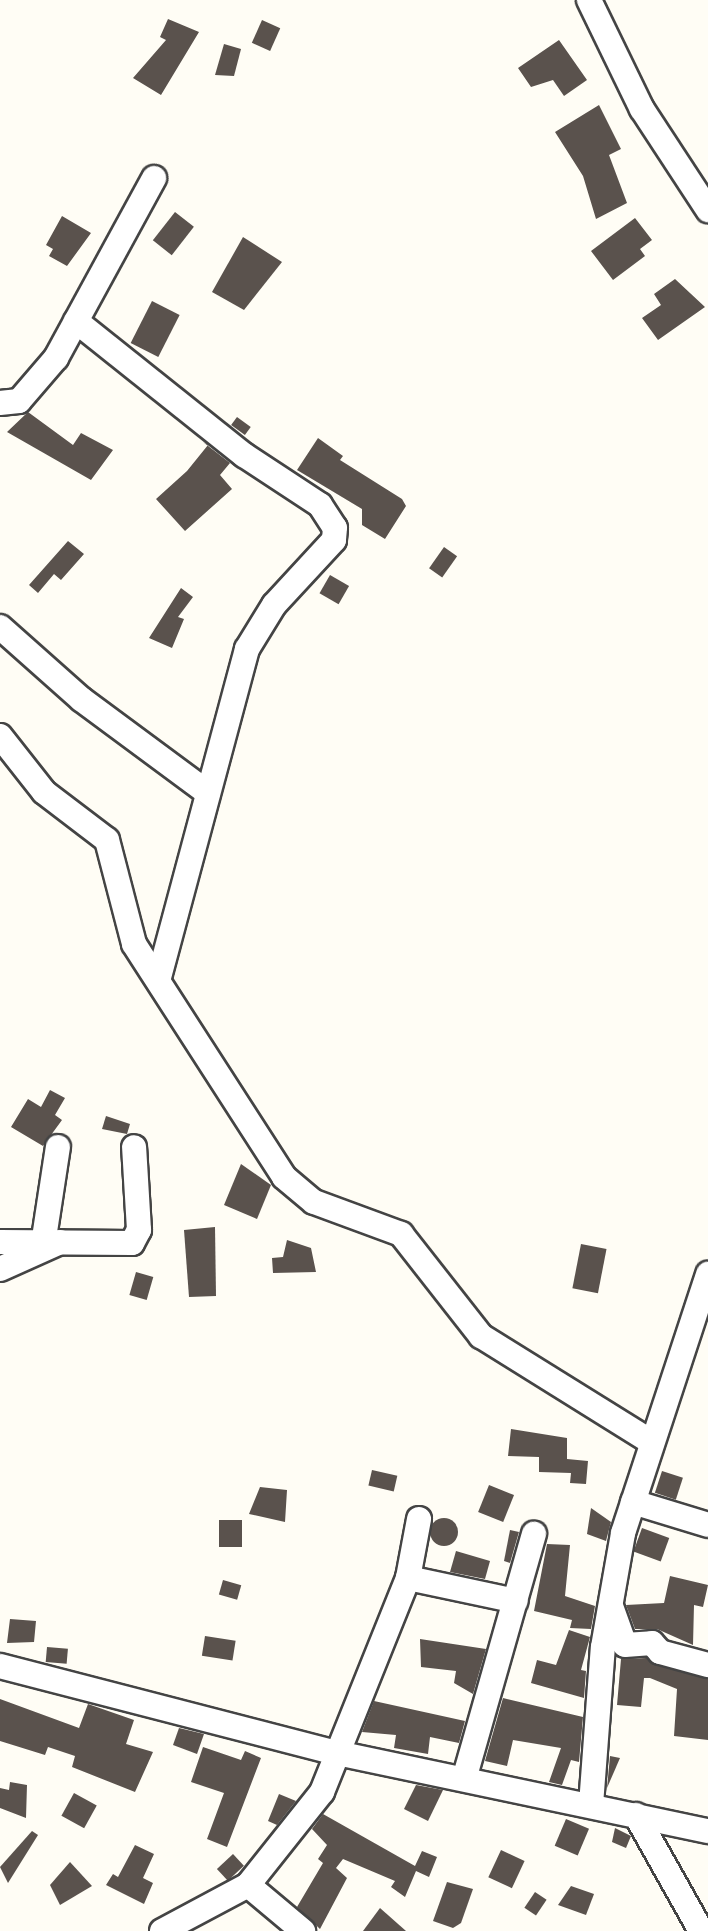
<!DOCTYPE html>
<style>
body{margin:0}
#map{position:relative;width:708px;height:1931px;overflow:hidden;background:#fffdf5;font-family:Georgia,serif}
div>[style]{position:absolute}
.building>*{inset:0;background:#5a524d;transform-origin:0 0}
.round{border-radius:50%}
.roads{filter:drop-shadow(2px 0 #444) drop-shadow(-2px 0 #444) drop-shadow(0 2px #444) drop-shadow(0 -2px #444)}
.minor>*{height:24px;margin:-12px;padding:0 12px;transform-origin:12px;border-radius:12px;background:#fff}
span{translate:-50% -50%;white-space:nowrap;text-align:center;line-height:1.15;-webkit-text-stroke:7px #fff;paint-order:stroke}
</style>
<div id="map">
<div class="building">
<i style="clip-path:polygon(168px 19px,199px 32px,161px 95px,133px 78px,166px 40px,160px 37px)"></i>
<i style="left:262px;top:20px;width:20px;height:25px;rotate:24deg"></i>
<i style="clip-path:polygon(559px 40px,587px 80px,564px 96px,553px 80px,531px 87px,518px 68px)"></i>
<i style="clip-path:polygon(224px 44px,241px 49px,234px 76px,215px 75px)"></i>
<i style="clip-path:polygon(599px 105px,621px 149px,609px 155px,627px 203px,596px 219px,583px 176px,555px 132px)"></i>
<i style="left:175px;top:212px;width:24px;height:36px;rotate:38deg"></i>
<i style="clip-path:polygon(62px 216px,91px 233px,67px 266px,49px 256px,53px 249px,46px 245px)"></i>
<i style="clip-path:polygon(635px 218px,652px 240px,640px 249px,645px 256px,613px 280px,591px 251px)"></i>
<i style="clip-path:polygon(243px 237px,282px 262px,244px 310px,212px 292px)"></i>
<i style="clip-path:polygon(675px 279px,705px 307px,658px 340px,642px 318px,661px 305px,654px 294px)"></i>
<i style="left:152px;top:301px;width:31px;height:47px;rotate:27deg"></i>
<i style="clip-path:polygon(28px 412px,73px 445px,81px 433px,113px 450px,91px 480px,7px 432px)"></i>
<i style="left:237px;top:417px;width:17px;height:10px;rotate:36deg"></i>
<i style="clip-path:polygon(318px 438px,343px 456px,340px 460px,402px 499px,406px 506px,385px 539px,362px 525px,362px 509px,297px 470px)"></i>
<i style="clip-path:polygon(203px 442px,230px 463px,220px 475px,232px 489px,185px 531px,156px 499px,187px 471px,208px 445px)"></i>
<i style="clip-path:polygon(68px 541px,84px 554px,61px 580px,54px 574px,38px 593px,29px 585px)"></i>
<i style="left:444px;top:547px;width:16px;height:26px;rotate:35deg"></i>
<i style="left:330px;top:575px;width:22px;height:21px;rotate:30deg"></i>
<i style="clip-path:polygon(181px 588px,193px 597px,178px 617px,184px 619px,172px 648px,149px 638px)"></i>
<i style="clip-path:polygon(50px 1090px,65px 1098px,55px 1115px,62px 1120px,43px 1146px,11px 1127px,28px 1099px,41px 1107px)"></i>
<i style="clip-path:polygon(106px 1116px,130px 1124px,127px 1134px,102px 1129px)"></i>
<i style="clip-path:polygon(241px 1164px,271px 1185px,257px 1219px,224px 1205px)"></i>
<i style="clip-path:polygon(215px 1227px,216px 1296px,189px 1297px,184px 1230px)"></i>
<i style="clip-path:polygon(287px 1240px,311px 1248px,316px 1272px,273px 1273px,272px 1258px,283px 1257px)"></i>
<i style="left:581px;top:1244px;width:26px;height:45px;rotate:11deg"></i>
<i style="left:136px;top:1272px;width:18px;height:24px;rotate:16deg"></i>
<i style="clip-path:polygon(511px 1429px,567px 1438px,567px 1459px,588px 1461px,586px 1484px,570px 1483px,571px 1473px,539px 1472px,539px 1457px,508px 1456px)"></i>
<i style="left:372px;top:1470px;width:26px;height:16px;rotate:13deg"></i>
<i style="left:662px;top:1471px;width:22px;height:23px;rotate:18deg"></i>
<i style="left:489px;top:1485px;width:27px;height:29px;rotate:22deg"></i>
<i style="clip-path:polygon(260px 1487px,287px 1490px,285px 1522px,249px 1514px)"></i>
<i style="clip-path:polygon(591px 1508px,611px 1522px,606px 1541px,587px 1534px)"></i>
<i class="round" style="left:430px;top:1518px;width:28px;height:28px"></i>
<i style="left:219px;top:1520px;width:23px;height:27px"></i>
<i style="left:642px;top:1528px;width:29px;height:25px;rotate:20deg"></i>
<i style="clip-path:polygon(510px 1530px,519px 1532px,510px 1563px,504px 1561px)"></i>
<i style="clip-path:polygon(547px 1544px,570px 1545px,565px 1596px,595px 1606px,591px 1629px,570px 1628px,572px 1620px,534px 1611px)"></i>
<i style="clip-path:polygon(456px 1551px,490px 1561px,485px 1579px,450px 1572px)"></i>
<i style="clip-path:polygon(670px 1576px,708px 1585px,703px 1607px,694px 1605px,693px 1645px,657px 1629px,635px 1629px,626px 1605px,664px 1603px)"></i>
<i style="left:223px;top:1580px;width:19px;height:15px;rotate:16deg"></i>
<i style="clip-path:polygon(10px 1619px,36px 1621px,34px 1642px,7px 1643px)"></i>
<i style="clip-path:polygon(569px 1630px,590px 1637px,581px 1670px,586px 1671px,584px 1698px,531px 1683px,537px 1660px,556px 1665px)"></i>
<i style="left:205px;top:1636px;width:31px;height:20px;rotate:9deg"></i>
<i style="clip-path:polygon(420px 1639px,486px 1649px,473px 1694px,454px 1683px,456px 1671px,421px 1667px)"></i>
<i style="left:47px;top:1647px;width:21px;height:15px;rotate:5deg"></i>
<i style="clip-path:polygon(646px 1658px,708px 1679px,708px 1740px,674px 1736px,677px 1689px,650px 1678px,644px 1678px,641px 1707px,617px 1705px,621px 1659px)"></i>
<i style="clip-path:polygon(503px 1698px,583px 1717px,579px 1762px,571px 1760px,562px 1785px,549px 1782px,561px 1748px,513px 1740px,507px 1766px,485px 1761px)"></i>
<i style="clip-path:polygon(0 1699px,79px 1728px,88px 1704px,134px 1720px,126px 1744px,153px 1752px,135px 1792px,72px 1767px,75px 1756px,48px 1747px,45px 1755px,0 1741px)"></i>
<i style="clip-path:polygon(374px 1701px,465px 1721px,459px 1743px,430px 1737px,428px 1754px,394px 1748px,396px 1735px,362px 1732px)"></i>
<i style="clip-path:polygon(179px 1728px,204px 1734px,197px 1754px,173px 1745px)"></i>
<i style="clip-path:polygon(203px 1747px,241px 1760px,245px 1751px,261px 1758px,227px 1847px,207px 1839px,224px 1793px,191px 1782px)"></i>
<i style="clip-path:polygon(610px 1756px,620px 1758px,607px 1788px)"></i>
<i style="clip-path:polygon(10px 1782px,27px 1785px,26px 1818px,0 1808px,0 1788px,9px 1790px)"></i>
<i style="clip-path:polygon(416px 1785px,443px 1790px,428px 1821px,404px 1809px)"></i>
<i style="left:74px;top:1793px;width:26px;height:26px;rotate:29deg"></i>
<i style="clip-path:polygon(279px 1794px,296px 1801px,277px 1825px,268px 1821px)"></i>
<i style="clip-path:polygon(323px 1814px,415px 1866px,422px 1851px,437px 1857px,429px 1877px,416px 1871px,405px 1897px,391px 1887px,395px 1881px,343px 1859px,336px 1868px,347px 1878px,320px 1929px,297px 1907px,323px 1863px,318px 1859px,327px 1845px,312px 1829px)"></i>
<i style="left:566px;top:1819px;width:25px;height:29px;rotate:23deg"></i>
<i style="clip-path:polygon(615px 1828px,631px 1836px,626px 1848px,612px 1842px)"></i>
<i style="clip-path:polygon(32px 1831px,38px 1835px,8px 1883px,0 1867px)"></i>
<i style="clip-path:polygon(135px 1845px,154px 1854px,143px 1878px,153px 1883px,144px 1904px,106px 1885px,113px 1874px,118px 1877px)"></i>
<i style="left:501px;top:1850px;width:26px;height:30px;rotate:25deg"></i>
<i style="left:233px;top:1854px;width:16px;height:22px;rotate:47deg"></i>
<i style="clip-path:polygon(70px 1862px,92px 1886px,60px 1905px,50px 1885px)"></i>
<i style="clip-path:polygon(447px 1882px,473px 1889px,461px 1923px,453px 1928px,433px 1921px)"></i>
<i style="clip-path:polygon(571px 1886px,594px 1894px,586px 1915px,558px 1905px)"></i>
<i style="left:535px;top:1892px;width:14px;height:19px;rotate:34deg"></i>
<i style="clip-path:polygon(380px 1908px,406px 1931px,363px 1931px)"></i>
</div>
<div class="roads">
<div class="minor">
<i style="left:589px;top:0;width:121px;rotate:64.1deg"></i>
<i style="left:642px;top:109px;width:121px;rotate:56.8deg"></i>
<i style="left:76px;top:321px;width:215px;rotate:38.6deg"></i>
<i style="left:244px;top:455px;width:91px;rotate:33.3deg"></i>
<i style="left:320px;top:505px;width:27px;rotate:57deg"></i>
<i style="left:335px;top:528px;width:12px;rotate:95deg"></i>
<i style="left:334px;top:540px;width:88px;rotate:132.7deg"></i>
<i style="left:274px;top:605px;width:52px;rotate:121.5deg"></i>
<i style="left:247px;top:649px;width:341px;rotate:105deg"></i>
<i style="left:0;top:403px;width:19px;rotate:-6deg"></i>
<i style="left:19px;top:401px;width:57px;rotate:-49.3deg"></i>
<i style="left:56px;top:358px;width:205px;rotate:-61.4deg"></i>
<i style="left:0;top:627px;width:108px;rotate:41.6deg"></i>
<i style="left:81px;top:699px;width:158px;rotate:36.5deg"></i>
<i style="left:0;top:736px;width:71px;rotate:51.8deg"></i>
<i style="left:44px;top:792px;width:79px;rotate:37.3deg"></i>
<i style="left:107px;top:840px;width:107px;rotate:75.4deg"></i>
<i style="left:134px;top:944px;width:277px;rotate:57.2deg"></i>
<i style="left:284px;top:1177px;width:39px;rotate:40deg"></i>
<i style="left:314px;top:1202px;width:93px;rotate:20.2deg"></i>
<i style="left:401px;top:1234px;width:130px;rotate:51.9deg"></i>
<i style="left:481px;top:1336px;width:200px;rotate:31.9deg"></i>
<i style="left:44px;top:1238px;width:92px;rotate:-81.3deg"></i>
<i style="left:0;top:1242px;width:132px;rotate:0.4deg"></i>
<i style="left:132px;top:1243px;width:15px;rotate:-62deg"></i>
<i style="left:139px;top:1230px;width:83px;rotate:-93.4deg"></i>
<i style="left:0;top:1269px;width:66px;rotate:-24.2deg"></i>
<i style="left:633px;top:1502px;width:78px;rotate:17deg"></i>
<i style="left:408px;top:1578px;width:110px;rotate:12deg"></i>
<i style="left:611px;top:1606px;width:41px;rotate:70.3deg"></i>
<i style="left:625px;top:1645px;width:27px;rotate:-4deg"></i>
<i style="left:652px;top:1643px;width:12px;rotate:48deg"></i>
<i style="left:660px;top:1652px;width:50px;rotate:15.2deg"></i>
<i style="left:0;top:1666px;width:348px;rotate:14.5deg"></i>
<i style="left:337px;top:1753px;width:379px;rotate:11.9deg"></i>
<i style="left:465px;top:1776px;width:252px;rotate:-74.1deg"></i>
<i style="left:591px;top:1805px;width:158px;rotate:-85.7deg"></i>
<i style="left:603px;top:1647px;width:116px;rotate:-80deg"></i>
<i style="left:623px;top:1533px;width:273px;rotate:-71.8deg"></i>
<i style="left:636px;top:1815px;width:133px;rotate:60.7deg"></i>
<i style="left:248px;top:1885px;width:72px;rotate:39.9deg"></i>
<i style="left:162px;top:1931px;width:98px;rotate:-28.1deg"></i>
<i style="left:248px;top:1885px;width:119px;rotate:-51.5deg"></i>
<i style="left:322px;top:1792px;width:231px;rotate:-68.1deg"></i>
<i style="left:408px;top:1578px;width:60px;rotate:-79.4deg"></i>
</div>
</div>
</div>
